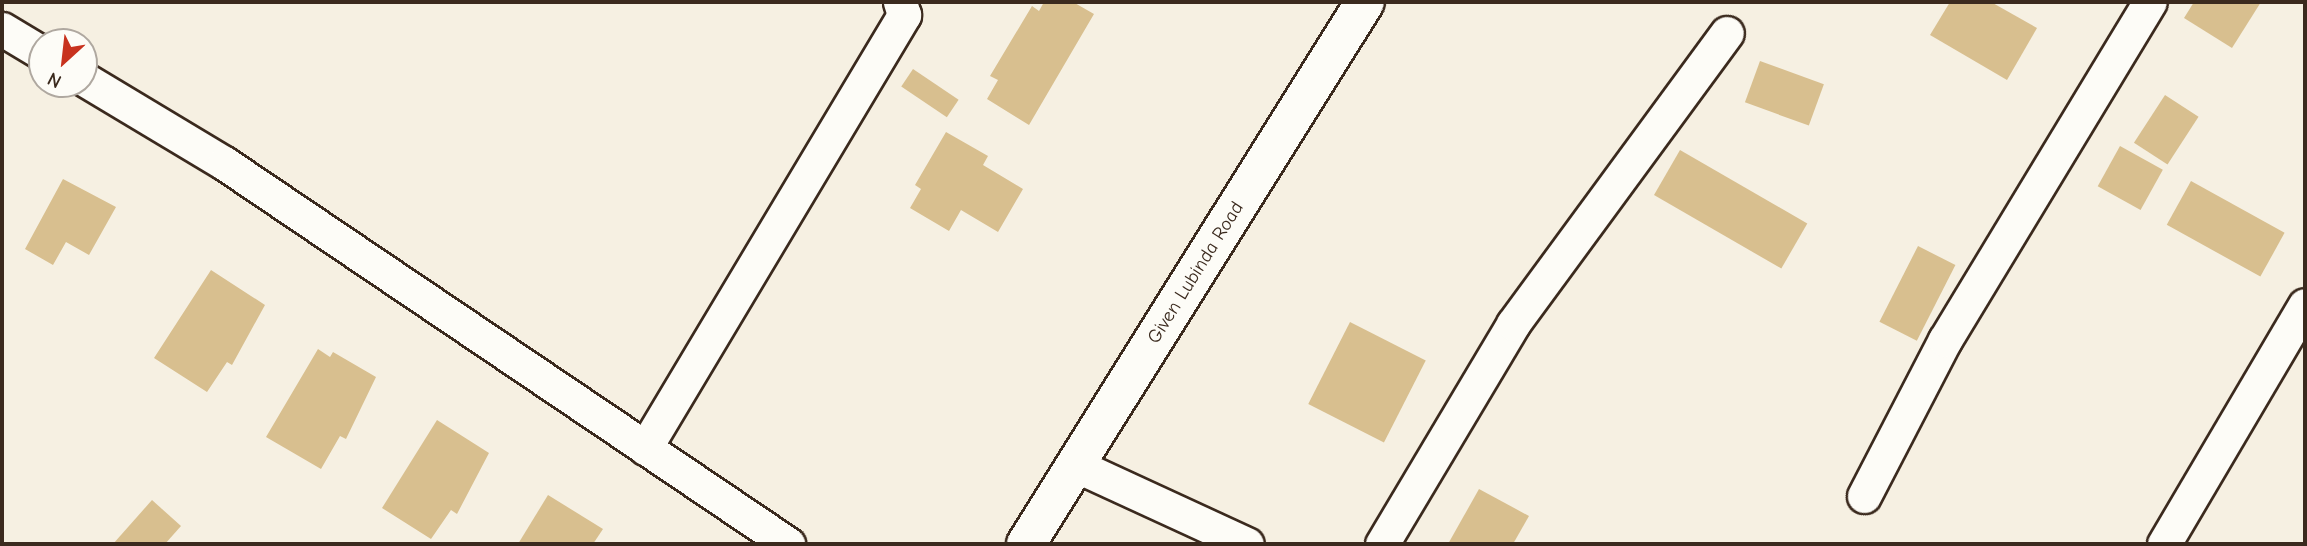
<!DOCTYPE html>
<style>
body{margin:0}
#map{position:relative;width:2307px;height:546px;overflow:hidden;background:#f6f0e2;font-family:"Comic Neue",sans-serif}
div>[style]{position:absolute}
.building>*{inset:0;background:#d8bf8f;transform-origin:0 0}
.roads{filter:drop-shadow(2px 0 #3b2a1e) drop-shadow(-2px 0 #3b2a1e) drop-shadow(0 2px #3b2a1e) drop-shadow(0 -2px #3b2a1e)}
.street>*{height:33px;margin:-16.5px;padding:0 16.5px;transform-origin:16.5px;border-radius:16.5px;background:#fdfcf7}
.secondary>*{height:38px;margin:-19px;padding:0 19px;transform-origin:19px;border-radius:19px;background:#fdfcf7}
span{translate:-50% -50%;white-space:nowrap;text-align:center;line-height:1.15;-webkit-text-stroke:5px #fdfcf7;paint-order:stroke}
.street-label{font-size:19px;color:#3b2a1e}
.frame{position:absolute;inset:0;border:4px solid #3b2a1e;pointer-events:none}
.north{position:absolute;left:28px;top:28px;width:70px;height:70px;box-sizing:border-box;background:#fdfcf7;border:2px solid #afa8a0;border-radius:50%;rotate:207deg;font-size:19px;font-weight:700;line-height:28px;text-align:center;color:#3b2a1e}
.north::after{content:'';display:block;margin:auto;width:24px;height:32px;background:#c8321e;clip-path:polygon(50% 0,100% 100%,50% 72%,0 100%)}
</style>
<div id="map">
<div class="building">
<i style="clip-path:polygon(1044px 2px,1073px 2px,1094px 14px,1029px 125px,987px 99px,998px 80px,990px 76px,1032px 6px,1039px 11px)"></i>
<i style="clip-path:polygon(1950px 2px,1991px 2px,2037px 28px,2007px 80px,1930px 35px)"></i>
<i style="clip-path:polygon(2194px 2px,2261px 2px,2232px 48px,2184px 18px)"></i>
<i style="left:1760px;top:61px;width:68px;height:44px;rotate:20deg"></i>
<i style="left:913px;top:69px;width:55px;height:21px;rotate:34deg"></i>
<i style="left:2165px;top:95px;width:40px;height:57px;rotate:33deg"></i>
<i style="clip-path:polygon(946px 132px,988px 156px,983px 165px,1023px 189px,998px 232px,961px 210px,949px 231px,910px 208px,921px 189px,915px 185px)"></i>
<i style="left:2120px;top:146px;width:49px;height:46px;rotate:29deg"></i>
<i style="left:1680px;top:150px;width:147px;height:52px;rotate:30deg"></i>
<i style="clip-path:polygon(63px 179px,116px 207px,89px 255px,66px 242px,53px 265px,25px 249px)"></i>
<i style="left:2191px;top:181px;width:107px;height:50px;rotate:29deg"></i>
<i style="left:1918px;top:246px;width:42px;height:85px;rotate:27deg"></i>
<i style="clip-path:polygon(211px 270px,265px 305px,232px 365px,227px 362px,207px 392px,154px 358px)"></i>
<i style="left:1350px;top:322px;width:85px;height:92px;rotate:27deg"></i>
<i style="clip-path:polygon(318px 349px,330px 357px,333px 352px,376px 377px,346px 439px,340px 436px,321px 469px,266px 437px)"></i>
<i style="clip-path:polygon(437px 420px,489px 453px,457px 514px,451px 510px,431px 539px,382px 508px)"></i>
<i style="clip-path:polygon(1479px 489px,1529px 516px,1513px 544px,1448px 544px)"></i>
<i style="clip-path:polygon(548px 495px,603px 529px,593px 544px,518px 544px)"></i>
<i style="clip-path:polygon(152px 500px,181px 526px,165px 544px,113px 544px)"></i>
</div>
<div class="roads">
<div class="street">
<i style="left:2px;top:29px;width:47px;rotate:31deg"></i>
<i style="left:84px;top:79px;width:163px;rotate:31deg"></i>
<i style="left:224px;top:163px;width:681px;rotate:34.04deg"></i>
<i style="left:645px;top:448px;width:505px;rotate:-59.11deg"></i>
<i style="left:904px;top:15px;width:14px;rotate:-107deg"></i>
<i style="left:1075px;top:465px;width:189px;rotate:24.7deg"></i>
<i style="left:1864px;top:496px;width:176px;rotate:-62.6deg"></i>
<i style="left:1945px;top:340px;width:395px;rotate:-58.8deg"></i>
<i style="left:1382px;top:544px;width:256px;rotate:-59.2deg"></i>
<i style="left:1513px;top:324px;width:361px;rotate:-53.7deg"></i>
<i style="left:2164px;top:544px;width:277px;rotate:-59.5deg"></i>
</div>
<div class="secondary">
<i style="left:1026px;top:544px;width:639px;rotate:-57.98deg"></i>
</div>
</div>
<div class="street-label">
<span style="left:1196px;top:273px;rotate:-58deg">Given Lubinda Road</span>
</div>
<div class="frame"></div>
<div class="north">N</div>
</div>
